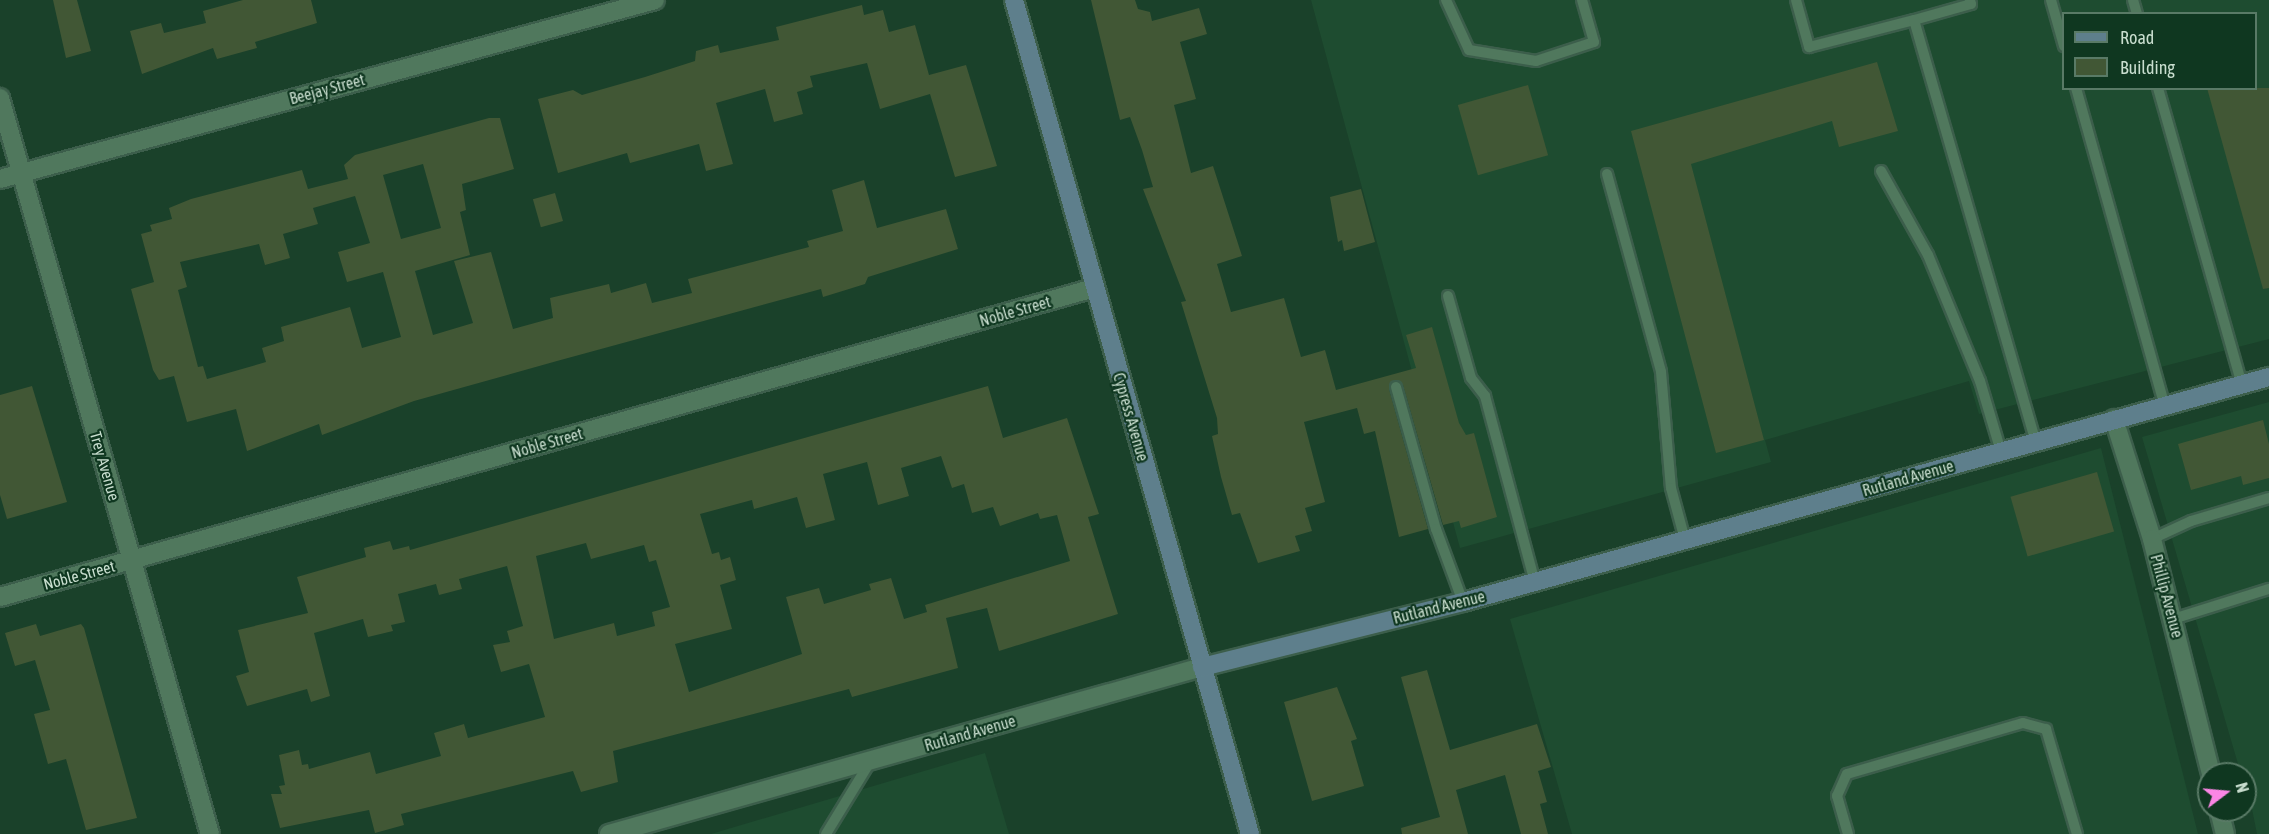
<!DOCTYPE html>
<style>
body{margin:0}
#map{position:relative;width:2269px;height:834px;overflow:hidden;background:#1a412a;font-family:"Asap Condensed",sans-serif}
div>[style]{position:absolute}
.built>*{inset:0;background:#1e4c30}
.building>*{inset:0;background:#415735;transform-origin:0 0}
.roads{filter:drop-shadow(2px 0 #3c5e4b) drop-shadow(-2px 0 #3c5e4b) drop-shadow(0 2px #3c5e4b) drop-shadow(0 -2px #3c5e4b)}
.lane>*{height:10px;margin:-5px;padding:0 5px;transform-origin:5px;border-radius:5px;background:#50785d}
.street>*{height:18px;margin:-9px;padding:0 9px;transform-origin:9px;border-radius:9px;background:#50785d}
.secondary>*{height:18px;margin:-9px;padding:0 9px;transform-origin:9px;border-radius:9px;background:#5e7f8c}
span{translate:-50% -50%;white-space:nowrap;text-align:center;line-height:1.15;-webkit-text-stroke:4.5px #0f3720;paint-order:stroke}
.street-label{font-size:16px;color:#c9decf}
.legend{position:absolute;left:2062px;top:12px;width:195px;height:78px;box-sizing:border-box;background:#0f3720;border:2px solid #597a66;margin:0;padding:8px 10px;list-style:none;font-size:18px;color:#c9decf}
.legend li{display:flex;align-items:center;gap:12px;height:30px}
.legend b{width:30px;border:2px solid #597a66}
.north{position:absolute;left:2197px;top:762px;width:60px;height:60px;box-sizing:border-box;background:#0f3720;border:2px solid #597a66;border-radius:50%;rotate:74deg;font-size:16px;font-weight:700;line-height:24px;text-align:center;color:#c9decf}
.north::after{content:'';display:block;margin:auto;width:21px;height:27px;background:#fb86e5;clip-path:polygon(50% 0,100% 100%,50% 72%,0 100%)}
</style>
<div id="map">
<div class="built">
<i style="clip-path:polygon(evenodd,1311px 0,2269px 0,2269px 339px,1979px 414px,1969px 381px,1765px 440px,1771px 462px,1460px 548px,1311px 0,2064px 14px,2256px 14px,2256px 88px,2064px 88px,2064px 14px)"></i>
<i style="clip-path:polygon(2269px 402px,2269px 834px,2257px 834px,2245px 774px,2241px 774px,2142px 437px)"></i>
<i style="clip-path:polygon(2101px 448px,2198px 834px,1572px 834px,1510px 619px)"></i>
<i style="clip-path:polygon(985px 753px,1009px 834px,711px 834px)"></i>
</div>
<div class="building">
<i style="clip-path:polygon(53px 0,77px 0,91px 51px,66px 58px)"></i>
<i style="clip-path:polygon(243px 0,311px 0,317px 23px,255px 42px,257px 48px,217px 59px,213px 48px,142px 74px,130px 31px,161px 23px,164px 33px,206px 23px,203px 11px)"></i>
<i style="clip-path:polygon(1091px 0,1135px 0,1138px 9px,1150px 12px,1152px 21px,1199px 8px,1207px 34px,1180px 42px,1196px 99px,1174px 105px,1191px 173px,1213px 166px,1242px 256px,1217px 264px,1231px 312px,1284px 298px,1301px 357px,1325px 350px,1336px 390px,1416px 368px,1406px 335px,1432px 327px,1459px 423px,1466px 435px,1474px 433px,1497px 517px,1461px 528px,1459px 521px,1443px 525px,1403px 385px,1395px 380px,1389px 389px,1428px 529px,1399px 537px,1375px 431px,1364px 434px,1357px 408px,1304px 422px,1325px 502px,1305px 508px,1312px 531px,1295px 536px,1300px 551px,1258px 563px,1240px 513px,1232px 515px,1221px 477px,1212px 436px,1218px 434px,1217px 418px,1181px 302px,1186px 301px,1143px 189px,1153px 187px,1142px 150px,1130px 117px,1120px 120px)"></i>
<i style="clip-path:polygon(862px 5px,864px 15px,883px 10px,889px 32px,915px 25px,929px 75px,966px 65px,997px 166px,955px 177px,930px 94px,880px 109px,867px 63px,810px 76px,813px 87px,797px 92px,803px 114px,774px 122px,765px 89px,716px 103px,733px 164px,706px 171px,699px 144px,630px 163px,627px 153px,558px 173px,538px 99px,573px 90px,582px 95px,645px 77px,695px 61px,696px 51px,718px 45px,720px 53px,779px 40px,776px 27px)"></i>
<i style="clip-path:polygon(1877px 62px,1898px 131px,1839px 147px,1832px 121px,1691px 164px,1764px 440px,1716px 453px,1631px 131px)"></i>
<i style="left:1528px;top:85px;width:73px;height:73px;rotate:74deg"></i>
<i style="clip-path:polygon(2207px 88px,2269px 88px,2269px 288px,2263px 289px)"></i>
<i style="clip-path:polygon(evenodd,489px 118px,500px 118px,514px 169px,462px 184px,466px 210px,460px 212px,470px 255px,415px 271px,433px 335px,473px 323px,454px 261px,491px 252px,513px 329px,553px 318px,550px 298px,609px 284px,611px 293px,646px 283px,652px 303px,692px 293px,688px 279px,809px 247px,807px 241px,843px 231px,832px 190px,864px 180px,877px 228px,946px 209px,958px 249px,868px 277px,865px 284px,849px 289px,823px 297px,821px 289px,557px 361px,414px 401px,322px 435px,319px 424px,247px 451px,236px 409px,187px 422px,174px 376px,159px 380px,153px 370px,131px 289px,154px 282px,141px 234px,152px 231px,150px 225px,172px 219px,169px 208px,191px 199px,302px 170px,308px 189px,348px 179px,344px 165px,355px 155px,489px 118px,423px 164px,441px 228px,401px 239px,383px 175px,423px 164px,489px 118px,355px 196px,370px 243px,338px 252px,347px 282px,383px 272px,401px 337px,362px 348px,350px 307px,281px 327px,284px 341px,262px 348px,266px 362px,207px 379px,203px 366px,198px 367px,178px 290px,187px 287px,180px 262px,259px 244px,265px 265px,290px 258px,283px 234px,318px 224px,313px 208px,355px 196px)"></i>
<i style="clip-path:polygon(1361px 189px,1375px 242px,1344px 251px,1342px 240px,1338px 242px,1330px 197px)"></i>
<i style="left:555px;top:193px;width:29px;height:23px;rotate:74deg"></i>
<i style="clip-path:polygon(32px 386px,67px 502px,7px 519px,0 495px,0 395px)"></i>
<i style="clip-path:polygon(evenodd,988px 386px,1003px 438px,1067px 418px,1099px 514px,1088px 517px,1118px 614px,999px 651px,987px 608px,946px 618px,958px 668px,852px 697px,849px 689px,613px 751px,618px 782px,581px 792px,573px 771px,401px 814px,404px 825px,375px 833px,369px 810px,280px 828px,271px 794px,282px 794px,279px 786px,285px 785px,279px 755px,299px 750px,302px 765px,308px 764px,309px 769px,370px 752px,376px 774px,441px 756px,434px 733px,464px 724px,468px 738px,545px 717px,529px 664px,501px 672px,493px 645px,510px 642px,507px 631px,523px 626px,507px 566px,459px 579px,462px 589px,439px 595px,436px 584px,398px 594px,405px 622px,391px 625px,393px 631px,368px 637px,363px 619px,314px 633px,330px 696px,311px 702px,307px 689px,247px 706px,236px 676px,249px 672px,238px 630px,308px 613px,297px 577px,366px 557px,364px 548px,390px 541px,393px 550px,409px 546px,410px 550px,988px 386px,941px 456px,952px 488px,964px 484px,972px 513px,993px 507px,1000px 526px,1038px 513px,1040px 519px,1057px 515px,1070px 561px,925px 605px,927px 612px,904px 619px,891px 578px,869px 584px,871px 590px,824px 604px,819px 588px,786px 597px,802px 654px,689px 692px,675px 644px,732px 629px,720px 585px,736px 580px,730px 557px,721px 560px,719px 552px,712px 554px,700px 514px,752px 500px,754px 509px,797px 497px,806px 528px,835px 520px,823px 474px,867px 462px,878px 505px,909px 496px,901px 468px,941px 456px,988px 386px,586px 543px,591px 559px,644px 545px,649px 562px,656px 560px,670px 607px,652px 612px,655px 626px,617px 636px,614px 623px,554px 639px,536px 556px,586px 543px)"></i>
<i style="clip-path:polygon(2263px 420px,2269px 444px,2269px 478px,2243px 485px,2241px 476px,2191px 490px,2178px 444px)"></i>
<i style="left:2097px;top:472px;width:62px;height:90px;rotate:74deg"></i>
<i style="clip-path:polygon(36px 624px,40px 636px,81px 624px,84px 628px,137px 818px,86px 830px,66px 759px,48px 764px,34px 714px,50px 710px,35px 660px,15px 666px,5px 633px)"></i>
<i style="clip-path:polygon(1427px 670px,1450px 750px,1537px 724px,1551px 767px,1538px 771px,1547px 802px,1540px 804px,1548px 834px,1521px 834px,1505px 775px,1456px 790px,1468px 834px,1402px 834px,1401px 828px,1440px 817px,1401px 677px)"></i>
<i style="clip-path:polygon(1337px 687px,1357px 739px,1351px 741px,1364px 786px,1312px 801px,1284px 702px)"></i>
</div>
<div class="roads">
<div class="lane">
<i style="left:1446px;top:0;width:55px;rotate:65.3deg"></i>
<i style="left:1469px;top:50px;width:68px;rotate:9.3deg"></i>
<i style="left:1536px;top:61px;width:61px;rotate:-18.1deg"></i>
<i style="left:1594px;top:42px;width:44px;rotate:-105.9deg"></i>
<i style="left:1796px;top:0;width:49px;rotate:74.5deg"></i>
<i style="left:1809px;top:47px;width:108px;rotate:-14.4deg"></i>
<i style="left:1970px;top:0;width:4px;rotate:76deg"></i>
<i style="left:1971px;top:4px;width:59px;rotate:164.3deg"></i>
<i style="left:1914px;top:20px;width:439px;rotate:73.9deg"></i>
<i style="left:2051px;top:0;width:48px;rotate:74.2deg"></i>
<i style="left:2133px;top:0;width:15px;rotate:74deg"></i>
<i style="left:2076px;top:88px;width:331px;rotate:74.4deg"></i>
<i style="left:2158px;top:88px;width:309px;rotate:74.2deg"></i>
<i style="left:1881px;top:171px;width:96px;rotate:60.8deg"></i>
<i style="left:1928px;top:255px;width:136px;rotate:67.6deg"></i>
<i style="left:1980px;top:381px;width:74px;rotate:73.5deg"></i>
<i style="left:1607px;top:174px;width:205px;rotate:74.7deg"></i>
<i style="left:1661px;top:372px;width:116px;rotate:85.1deg"></i>
<i style="left:1671px;top:488px;width:54px;rotate:74.9deg"></i>
<i style="left:1448px;top:296px;width:85px;rotate:74.3deg"></i>
<i style="left:1471px;top:378px;width:23px;rotate:52deg"></i>
<i style="left:1485px;top:396px;width:193px;rotate:75deg"></i>
<i style="left:1396px;top:387px;width:148px;rotate:74.3deg"></i>
<i style="left:1436px;top:529px;width:78px;rotate:69.7deg"></i>
<i style="left:2152px;top:539px;width:43px;rotate:-24.8deg"></i>
<i style="left:2191px;top:521px;width:81px;rotate:-16.4deg"></i>
<i style="left:2173px;top:619px;width:101px;rotate:-17.4deg"></i>
<i style="left:826px;top:834px;width:84px;rotate:-58.6deg"></i>
<i style="left:1848px;top:834px;width:40px;rotate:-106deg"></i>
<i style="left:1837px;top:796px;width:24px;rotate:-66deg"></i>
<i style="left:1847px;top:774px;width:183px;rotate:-16.2deg"></i>
<i style="left:2023px;top:723px;width:24px;rotate:15deg"></i>
<i style="left:2046px;top:729px;width:109px;rotate:73.6deg"></i>
</div>
<div class="street">
<i style="left:0;top:98px;width:765px;rotate:74.08deg"></i>
<i style="left:0;top:179px;width:679px;rotate:-15.28deg"></i>
<i style="left:2114px;top:419px;width:126px;rotate:72.4deg"></i>
<i style="left:2152px;top:539px;width:242px;rotate:75.9deg"></i>
<i style="left:0;top:597px;width:1137px;rotate:-15.77deg"></i>
<i style="left:2219px;top:810px;width:25px;rotate:76deg"></i>
<i style="left:609px;top:834px;width:616px;rotate:-15.73deg"></i>
</div>
<div class="secondary">
<i style="left:1014px;top:0;width:867px;rotate:74.2deg"></i>
<i style="left:1202px;top:667px;width:269px;rotate:-14deg"></i>
<i style="left:1463px;top:602px;width:837px;rotate:-15.6deg"></i>
</div>
</div>
<div class="street-label">
<span style="left:327px;top:89px;rotate:-15deg">Beejay Street</span>
<span style="left:1015px;top:311px;rotate:-16deg">Noble Street</span>
<span style="left:1131px;top:417px;rotate:74deg">Cypress Avenue</span>
<span style="left:547px;top:443px;rotate:-16deg">Noble Street</span>
<span style="left:105px;top:466px;rotate:74deg">Trey Avenue</span>
<span style="left:1908px;top:478px;rotate:-16deg">Rutland Avenue</span>
<span style="left:79px;top:575px;rotate:-15deg">Noble Street</span>
<span style="left:2167px;top:596px;rotate:75deg">Phillip Avenue</span>
<span style="left:1439px;top:607px;rotate:-14deg">Rutland Avenue</span>
<span style="left:970px;top:733px;rotate:-16deg">Rutland Avenue</span>
</div>
<ul class="legend">
<li><b style="height:8px;background:#5e7f8c"></b>Road</li>
<li><b style="height:16px;background:#415735"></b>Building</li>
</ul>
<div class="north">N</div>
</div>
